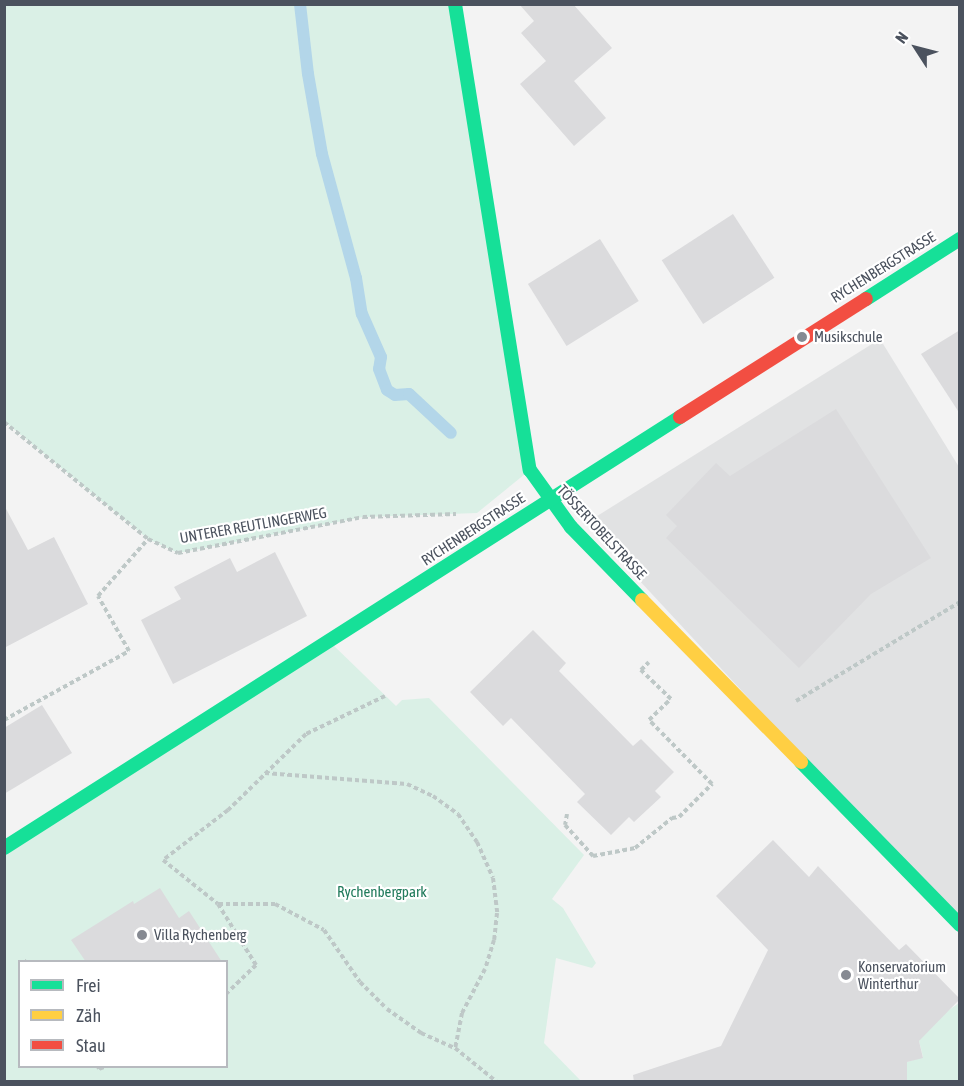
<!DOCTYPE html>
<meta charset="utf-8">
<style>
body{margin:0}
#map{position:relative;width:964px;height:1086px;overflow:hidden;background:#f3f3f3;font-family:"Asap Condensed",sans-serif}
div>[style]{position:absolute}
.education>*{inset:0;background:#e1e2e3}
.green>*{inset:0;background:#daf0e6}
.stream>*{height:12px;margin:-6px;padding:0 6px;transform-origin:6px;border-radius:6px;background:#b3d6e9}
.building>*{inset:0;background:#dbdbdd;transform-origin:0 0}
.path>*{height:4px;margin-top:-2px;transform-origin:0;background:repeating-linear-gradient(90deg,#bec8c7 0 4.5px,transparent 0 7.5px)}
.fast>*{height:14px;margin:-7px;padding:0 7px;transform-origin:7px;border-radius:7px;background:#16e098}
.slow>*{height:14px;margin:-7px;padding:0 7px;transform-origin:7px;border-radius:7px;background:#ffcf43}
.jam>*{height:14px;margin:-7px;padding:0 7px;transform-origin:7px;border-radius:7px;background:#f24e42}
.dots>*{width:16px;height:16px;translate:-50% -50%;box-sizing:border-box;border:3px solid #fff;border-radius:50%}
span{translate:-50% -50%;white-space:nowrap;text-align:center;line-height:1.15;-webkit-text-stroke:4.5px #fff;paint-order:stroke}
.street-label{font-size:15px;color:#4b525e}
.poi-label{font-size:15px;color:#4b525e}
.left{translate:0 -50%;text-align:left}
.park-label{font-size:15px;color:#217b5c}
.frame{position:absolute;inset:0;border:6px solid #4b525e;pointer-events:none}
.legend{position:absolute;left:18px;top:960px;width:210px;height:108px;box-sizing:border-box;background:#fff;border:2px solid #b7babf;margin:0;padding:8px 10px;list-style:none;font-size:18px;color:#4b525e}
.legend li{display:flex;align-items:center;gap:12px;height:30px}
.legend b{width:30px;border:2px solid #b7babf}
.north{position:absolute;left:886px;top:18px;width:60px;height:60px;-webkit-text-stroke:4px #fff;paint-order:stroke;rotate:306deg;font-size:16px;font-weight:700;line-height:24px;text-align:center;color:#4b525e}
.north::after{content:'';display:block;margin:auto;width:21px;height:27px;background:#4b525e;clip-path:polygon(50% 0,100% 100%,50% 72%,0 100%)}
</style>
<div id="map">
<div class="education">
<i style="clip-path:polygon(880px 339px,959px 467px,959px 925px,586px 523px)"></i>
</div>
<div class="green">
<i style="clip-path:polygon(4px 5px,455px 5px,530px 470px,477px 513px,363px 517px,178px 553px,148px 539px,5px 422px)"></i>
<i style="clip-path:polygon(evenodd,329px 641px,396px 706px,402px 700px,429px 698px,584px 855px,552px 899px,563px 908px,596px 963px,592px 968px,556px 958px,544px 1043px,581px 1081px,5px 1082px,5px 848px,329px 641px,20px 962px,226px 962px,226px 1066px,20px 1066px,20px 962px)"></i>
<i style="clip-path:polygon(959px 1003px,959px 1081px,907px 1082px,907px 1062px,923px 1057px,919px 1041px,927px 1025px)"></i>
</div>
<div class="stream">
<i style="left:300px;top:4px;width:70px;rotate:83.5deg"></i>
<i style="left:308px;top:74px;width:81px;rotate:80.1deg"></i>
<i style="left:322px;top:154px;width:129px;rotate:74.7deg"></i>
<i style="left:356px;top:278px;width:36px;rotate:81deg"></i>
<i style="left:362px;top:314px;width:47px;rotate:66.2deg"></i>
<i style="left:381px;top:357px;width:12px;rotate:99deg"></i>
<i style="left:379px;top:369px;width:22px;rotate:69deg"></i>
<i style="left:387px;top:390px;width:9px;rotate:32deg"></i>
<i style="left:395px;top:395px;width:14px;rotate:-4deg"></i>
<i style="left:409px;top:394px;width:57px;rotate:42.9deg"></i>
</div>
<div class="building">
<i style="clip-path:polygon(519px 4px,573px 4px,612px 48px,574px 81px,606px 118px,574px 146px,520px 84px,546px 61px,521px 33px,534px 21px)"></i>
<i style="left:733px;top:214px;width:76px;height:85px;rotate:57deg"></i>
<i style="left:600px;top:239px;width:73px;height:85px;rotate:58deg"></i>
<i style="clip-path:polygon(960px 330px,960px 414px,921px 354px)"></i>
<i style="clip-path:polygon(836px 409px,931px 558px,871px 594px,799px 668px,666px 538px,677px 526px,666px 515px,716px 463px,730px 476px)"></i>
<i style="clip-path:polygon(4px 505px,28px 550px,54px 537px,88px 604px,4px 648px)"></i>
<i style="clip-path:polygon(275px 552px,307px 616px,173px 684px,141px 620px,181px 599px,174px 587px,230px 558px,237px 572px)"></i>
<i style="clip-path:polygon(533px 630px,566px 663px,559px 671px,633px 746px,641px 739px,674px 772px,655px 791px,661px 797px,634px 822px,629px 817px,611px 835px,577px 802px,585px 794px,511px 718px,503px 726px,470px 692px)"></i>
<i style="clip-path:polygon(42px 705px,72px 753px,4px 794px,4px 728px)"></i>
<i style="clip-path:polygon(773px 840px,809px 877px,818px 866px,899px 950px,906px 944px,960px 999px,919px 1041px,923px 1058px,907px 1062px,907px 1082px,634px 1082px,633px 1075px,721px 1046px,768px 950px,716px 896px)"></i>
<i style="clip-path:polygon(160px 888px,179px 918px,189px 911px,222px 962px,86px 962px,71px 940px,133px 901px,134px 904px)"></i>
</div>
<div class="path">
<i style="left:4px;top:422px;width:186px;rotate:39.1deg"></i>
<i style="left:148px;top:539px;width:33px;rotate:25deg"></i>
<i style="left:178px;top:553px;width:188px;rotate:-11deg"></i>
<i style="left:363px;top:517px;width:93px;rotate:-1.8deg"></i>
<i style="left:385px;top:696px;width:88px;rotate:154.3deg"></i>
<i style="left:306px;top:734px;width:109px;rotate:135.7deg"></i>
<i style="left:228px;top:810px;width:82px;rotate:142.4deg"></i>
<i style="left:163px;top:860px;width:70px;rotate:38.7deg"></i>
<i style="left:218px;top:904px;width:57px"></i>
<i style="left:275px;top:904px;width:55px;rotate:28deg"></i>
<i style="left:324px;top:930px;width:63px;rotate:55.3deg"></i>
<i style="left:360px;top:982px;width:38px;rotate:45deg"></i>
<i style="left:387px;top:1009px;width:42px;rotate:35.2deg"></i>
<i style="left:421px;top:1033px;width:37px;rotate:24deg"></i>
<i style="left:455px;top:1048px;width:54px;rotate:39deg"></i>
<i style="left:796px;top:701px;width:192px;rotate:-31.1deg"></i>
<i style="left:4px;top:720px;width:143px;rotate:-28.9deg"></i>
<i style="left:129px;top:651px;width:63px;rotate:-119.4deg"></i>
<i style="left:98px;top:596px;width:76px;rotate:-48.7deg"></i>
<i style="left:265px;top:773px;width:142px;rotate:4.4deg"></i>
<i style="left:407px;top:784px;width:29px;rotate:25deg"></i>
<i style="left:433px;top:796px;width:31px;rotate:36deg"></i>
<i style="left:458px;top:814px;width:34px;rotate:56deg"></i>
<i style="left:477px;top:842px;width:39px;rotate:66deg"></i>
<i style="left:493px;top:878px;width:35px;rotate:83deg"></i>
<i style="left:497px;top:913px;width:27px;rotate:96deg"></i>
<i style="left:494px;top:940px;width:30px;rotate:107deg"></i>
<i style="left:485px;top:969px;width:50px;rotate:117.6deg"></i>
<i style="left:462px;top:1013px;width:36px;rotate:101deg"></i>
<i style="left:567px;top:814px;width:11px;rotate:100deg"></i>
<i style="left:565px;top:825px;width:42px;rotate:47.9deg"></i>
<i style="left:593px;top:856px;width:43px;rotate:-10.8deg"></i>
<i style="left:635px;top:848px;width:48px;rotate:-39deg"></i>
<i style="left:672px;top:818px;width:7px;rotate:-8deg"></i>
<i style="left:679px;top:817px;width:47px;rotate:-45deg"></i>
<i style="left:712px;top:784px;width:90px;rotate:-134.5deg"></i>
<i style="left:649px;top:720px;width:30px;rotate:-44deg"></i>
<i style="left:671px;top:699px;width:42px;rotate:-136deg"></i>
<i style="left:641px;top:670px;width:11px;rotate:-45deg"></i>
<i style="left:218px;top:904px;width:72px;rotate:58.1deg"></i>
<i style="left:256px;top:965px;width:42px;rotate:136deg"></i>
<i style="left:24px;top:960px;width:2px;rotate:63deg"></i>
<i style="left:98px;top:1066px;width:3px;rotate:72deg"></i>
<i style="left:99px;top:1069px;width:9px;rotate:-21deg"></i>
</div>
<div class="fast">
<i style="left:455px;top:4px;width:472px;rotate:80.9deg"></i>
<i style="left:530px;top:470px;width:70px;rotate:54.3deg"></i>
<i style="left:571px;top:527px;width:102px;rotate:45.8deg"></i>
<i style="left:866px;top:299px;width:112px;rotate:-32.6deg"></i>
<i style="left:801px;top:762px;width:228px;rotate:45.7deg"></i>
<i style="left:4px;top:848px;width:802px;rotate:-32.52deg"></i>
</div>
<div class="slow">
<i style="left:642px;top:600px;width:227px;rotate:45.5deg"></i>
</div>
<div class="jam">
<i style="left:680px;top:417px;width:220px;rotate:-32.4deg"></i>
</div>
<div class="dots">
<i style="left:802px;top:337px;background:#868a92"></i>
<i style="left:142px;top:935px;background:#868a92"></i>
<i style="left:846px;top:975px;background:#868a92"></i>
</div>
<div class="street-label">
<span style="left:883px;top:267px;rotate:-32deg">RYCHENBERGSTRASSE</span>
<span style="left:253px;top:525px;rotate:-10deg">UNTERER REUTLINGERWEG</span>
<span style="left:473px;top:529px;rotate:-33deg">RYCHENBERGSTRASSE</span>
<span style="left:602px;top:532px;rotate:47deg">TÖSSERTOBELSTRASSE</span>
</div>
<div class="poi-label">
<span class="left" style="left:814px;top:337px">Musikschule</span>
<span class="left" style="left:154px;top:935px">Villa Rychenberg</span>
<span class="left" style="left:858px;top:975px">Konservatorium<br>Winterthur</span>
</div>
<div class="park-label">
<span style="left:382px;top:892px">Rychenbergpark</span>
</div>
<div class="frame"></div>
<ul class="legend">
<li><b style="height:8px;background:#16e098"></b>Frei</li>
<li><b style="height:8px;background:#ffcf43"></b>Zäh</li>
<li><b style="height:8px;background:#f24e42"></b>Stau</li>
</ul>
<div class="north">N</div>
</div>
